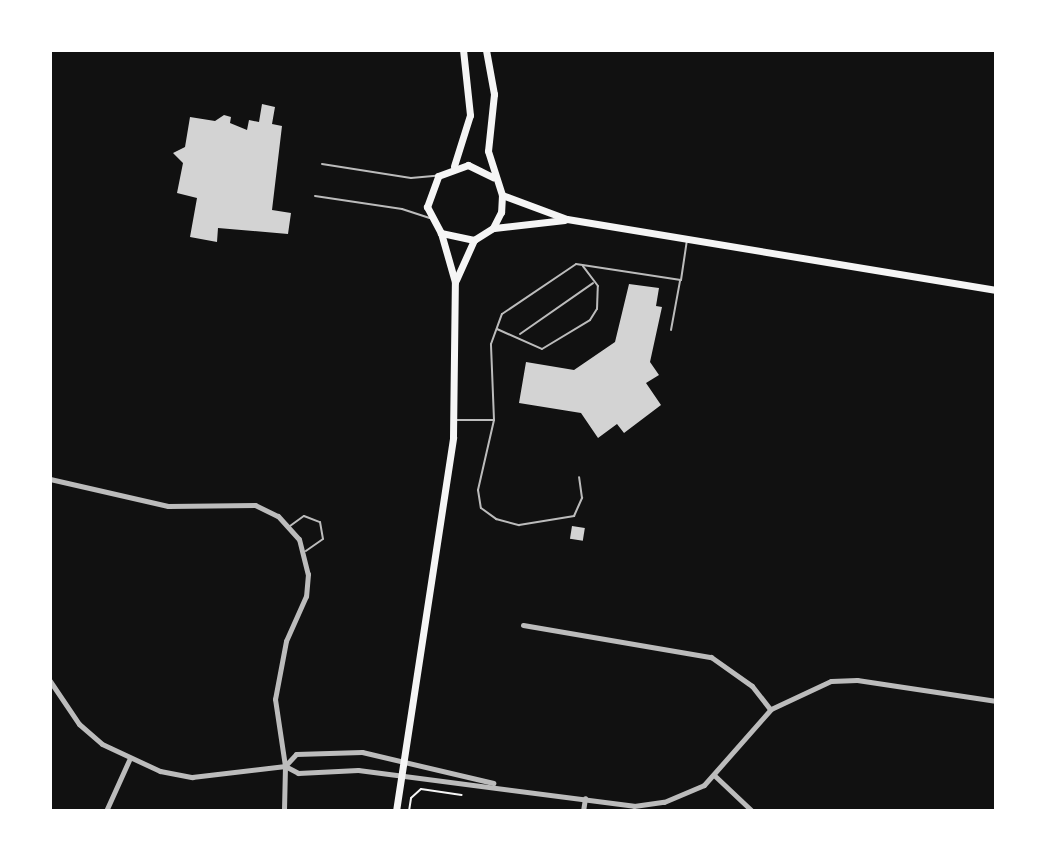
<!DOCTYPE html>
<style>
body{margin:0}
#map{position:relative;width:1046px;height:861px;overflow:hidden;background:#111;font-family:"Golos Text",sans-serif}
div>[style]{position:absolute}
.building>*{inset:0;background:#d3d3d3;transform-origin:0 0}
.path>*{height:2px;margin:-1px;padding:0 1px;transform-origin:1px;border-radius:1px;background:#f5f5f5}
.service>*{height:2px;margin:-1px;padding:0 1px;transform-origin:1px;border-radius:1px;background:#bcbcbc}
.minor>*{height:5px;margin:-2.5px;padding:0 2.5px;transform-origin:2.5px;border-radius:2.5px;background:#bcbcbc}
.secondary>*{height:7px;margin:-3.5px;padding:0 3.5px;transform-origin:3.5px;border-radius:3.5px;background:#f5f5f5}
span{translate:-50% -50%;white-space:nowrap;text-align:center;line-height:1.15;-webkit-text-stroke:7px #fff;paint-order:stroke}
.frame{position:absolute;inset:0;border:52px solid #fff;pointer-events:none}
</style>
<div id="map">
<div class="building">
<i style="clip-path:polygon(262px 104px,275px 107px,272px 124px,282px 126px,272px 210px,291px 213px,288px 234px,218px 228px,217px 242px,190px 237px,197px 198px,177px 193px,183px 163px,173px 153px,185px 147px,190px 117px,215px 121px,224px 115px,231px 117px,230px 123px,247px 130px,249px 120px,259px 122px)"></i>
<i style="clip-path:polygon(629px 284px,659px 288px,656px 306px,662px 307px,650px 362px,659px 375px,646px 383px,661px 405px,624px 433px,617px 424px,598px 438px,581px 413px,519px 403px,526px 362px,574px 370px,615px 342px)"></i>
<i style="left:572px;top:526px;width:13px;height:13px;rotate:9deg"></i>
</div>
<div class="path">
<i style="left:409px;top:811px;width:13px;rotate:-81deg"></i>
<i style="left:411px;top:798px;width:13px;rotate:-42deg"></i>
<i style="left:421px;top:789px;width:41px;rotate:8.3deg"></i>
</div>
<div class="service">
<i style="left:322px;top:164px;width:90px;rotate:8.9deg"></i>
<i style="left:411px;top:178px;width:25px;rotate:-5deg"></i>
<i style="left:315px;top:196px;width:88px;rotate:8.5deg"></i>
<i style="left:402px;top:209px;width:29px;rotate:18deg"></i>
<i style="left:497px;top:329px;width:49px;rotate:24deg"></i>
<i style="left:542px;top:349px;width:56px;rotate:-31.1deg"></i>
<i style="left:590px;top:320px;width:13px;rotate:-58deg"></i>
<i style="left:597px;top:309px;width:23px;rotate:-88deg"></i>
<i style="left:598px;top:286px;width:25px;rotate:-127deg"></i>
<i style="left:671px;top:330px;width:50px;rotate:-79.6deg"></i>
<i style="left:520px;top:334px;width:89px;rotate:-34.9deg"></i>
<i style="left:455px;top:420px;width:39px"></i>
<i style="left:494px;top:420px;width:72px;rotate:102.9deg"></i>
<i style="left:478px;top:490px;width:18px;rotate:81deg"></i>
<i style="left:481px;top:508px;width:19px;rotate:36deg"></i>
<i style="left:496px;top:519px;width:24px;rotate:15deg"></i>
<i style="left:519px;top:525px;width:56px;rotate:-9.3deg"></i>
<i style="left:574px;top:516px;width:20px;rotate:-66deg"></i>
<i style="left:582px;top:498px;width:21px;rotate:-98deg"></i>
<i style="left:494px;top:420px;width:76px;rotate:-92.3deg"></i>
<i style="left:491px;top:344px;width:32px;rotate:-70deg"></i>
<i style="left:502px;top:314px;width:89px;rotate:-34deg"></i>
<i style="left:576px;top:264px;width:106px;rotate:8.7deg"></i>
<i style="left:681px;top:280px;width:40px;rotate:-81.5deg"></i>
<i style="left:290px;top:526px;width:17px;rotate:-36deg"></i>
<i style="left:304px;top:516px;width:17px;rotate:21deg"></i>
<i style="left:320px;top:522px;width:17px;rotate:80deg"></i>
<i style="left:323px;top:539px;width:21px;rotate:145deg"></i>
</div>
<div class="minor">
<i style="left:50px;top:479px;width:121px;rotate:12.9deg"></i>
<i style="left:168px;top:506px;width:87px;rotate:-0.7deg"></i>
<i style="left:255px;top:505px;width:25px;rotate:26deg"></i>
<i style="left:278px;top:516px;width:31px;rotate:48deg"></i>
<i style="left:299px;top:539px;width:36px;rotate:76deg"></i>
<i style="left:308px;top:574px;width:22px;rotate:95deg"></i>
<i style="left:306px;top:596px;width:49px;rotate:114deg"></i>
<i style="left:286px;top:641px;width:59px;rotate:100.7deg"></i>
<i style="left:275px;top:699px;width:68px;rotate:81.5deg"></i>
<i style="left:285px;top:766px;width:45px;rotate:91.3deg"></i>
<i style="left:523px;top:625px;width:191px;rotate:9.7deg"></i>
<i style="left:711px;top:657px;width:50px;rotate:35.3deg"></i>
<i style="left:752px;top:686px;width:29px;rotate:52deg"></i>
<i style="left:50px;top:681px;width:52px;rotate:56deg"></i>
<i style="left:79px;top:724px;width:30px;rotate:41deg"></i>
<i style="left:102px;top:744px;width:64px;rotate:25deg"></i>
<i style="left:160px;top:771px;width:33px;rotate:11deg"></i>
<i style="left:192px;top:777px;width:94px;rotate:-6.7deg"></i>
<i style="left:285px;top:766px;width:15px;rotate:28deg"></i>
<i style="left:298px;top:773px;width:60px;rotate:-2.9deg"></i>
<i style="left:358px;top:770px;width:278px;rotate:7.4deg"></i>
<i style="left:634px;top:806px;width:30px;rotate:-8deg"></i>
<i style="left:664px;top:802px;width:43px;rotate:-23deg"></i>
<i style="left:704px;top:785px;width:101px;rotate:-48.6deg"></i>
<i style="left:771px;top:709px;width:66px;rotate:-25deg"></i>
<i style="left:831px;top:681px;width:26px;rotate:-2deg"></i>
<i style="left:857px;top:680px;width:141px;rotate:8.6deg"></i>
<i style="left:285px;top:766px;width:16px;rotate:-47deg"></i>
<i style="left:296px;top:754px;width:66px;rotate:-1.7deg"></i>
<i style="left:362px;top:752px;width:135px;rotate:13.3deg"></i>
<i style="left:715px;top:776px;width:51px;rotate:43.4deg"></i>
<i style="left:106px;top:811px;width:56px;rotate:-65.7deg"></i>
<i style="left:583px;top:811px;width:13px;rotate:-81deg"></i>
</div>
<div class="secondary">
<i style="left:486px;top:50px;width:45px;rotate:79.7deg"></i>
<i style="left:494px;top:94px;width:57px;rotate:96deg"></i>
<i style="left:488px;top:151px;width:46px;rotate:72.3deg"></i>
<i style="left:502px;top:195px;width:17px;rotate:93deg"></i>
<i style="left:501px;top:212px;width:18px;rotate:117deg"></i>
<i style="left:493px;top:228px;width:22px;rotate:148deg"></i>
<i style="left:474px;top:240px;width:34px;rotate:-168deg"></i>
<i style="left:441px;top:233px;width:30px;rotate:-118deg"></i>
<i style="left:427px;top:207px;width:33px;rotate:-70deg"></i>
<i style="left:438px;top:176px;width:32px;rotate:-20deg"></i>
<i style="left:468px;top:165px;width:28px;rotate:26deg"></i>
<i style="left:454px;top:166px;width:53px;rotate:-72.6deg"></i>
<i style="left:470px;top:115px;width:65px;rotate:-96.1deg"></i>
<i style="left:502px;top:195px;width:69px;rotate:20.3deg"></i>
<i style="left:567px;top:219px;width:435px;rotate:9.4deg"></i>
<i style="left:494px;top:228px;width:71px;rotate:-6.4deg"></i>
<i style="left:456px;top:280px;width:44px;rotate:-65.8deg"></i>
<i style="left:396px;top:811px;width:378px;rotate:-81.3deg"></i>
<i style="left:453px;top:437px;width:155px;rotate:-89.3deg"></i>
<i style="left:455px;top:282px;width:51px;rotate:-105.9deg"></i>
</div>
<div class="frame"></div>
</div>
